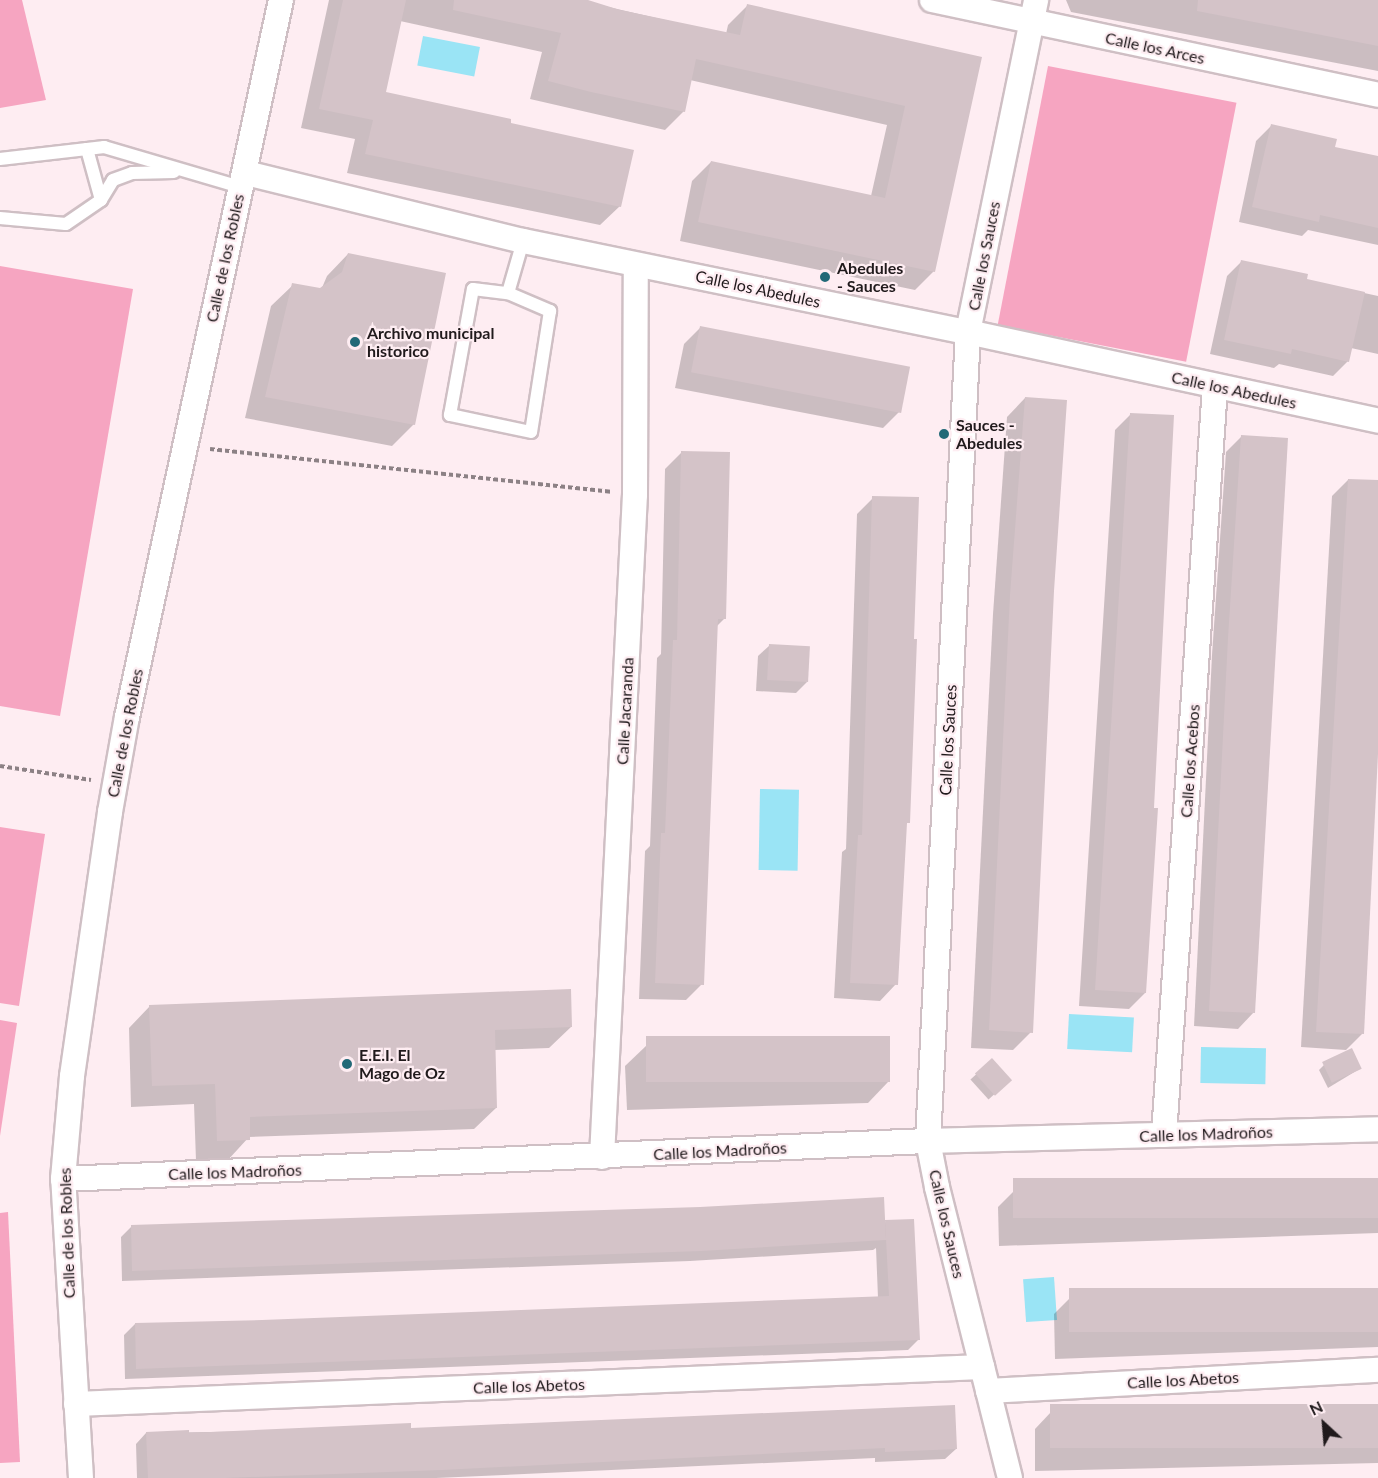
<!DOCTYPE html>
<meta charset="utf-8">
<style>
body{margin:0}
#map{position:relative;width:1378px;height:1478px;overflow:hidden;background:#feedf2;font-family:Lato,sans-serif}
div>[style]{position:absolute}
.green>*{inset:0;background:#f6a5c1;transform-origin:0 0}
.water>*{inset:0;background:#9ae4f5;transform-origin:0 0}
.shadow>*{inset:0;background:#0003;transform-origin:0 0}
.building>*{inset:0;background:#d4c3c8;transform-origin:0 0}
.path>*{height:4px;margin-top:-2px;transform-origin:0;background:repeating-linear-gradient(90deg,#8c8185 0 4.5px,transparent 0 7.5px)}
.roads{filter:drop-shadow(2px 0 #cfbfc4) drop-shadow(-2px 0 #cfbfc4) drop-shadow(0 2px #cfbfc4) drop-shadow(0 -2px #cfbfc4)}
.service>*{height:12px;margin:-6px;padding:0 6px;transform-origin:6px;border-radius:6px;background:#fff}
.minor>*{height:24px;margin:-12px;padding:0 12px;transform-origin:12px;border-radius:12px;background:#fff}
.dots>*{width:16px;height:16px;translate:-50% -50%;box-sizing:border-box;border:3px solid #feedf2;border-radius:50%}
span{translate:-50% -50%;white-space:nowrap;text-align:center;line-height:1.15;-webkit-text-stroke:4.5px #feedf2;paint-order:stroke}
.street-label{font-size:16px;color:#201a1c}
.poi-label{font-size:16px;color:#201a1c;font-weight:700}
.left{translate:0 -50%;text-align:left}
.north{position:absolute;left:1294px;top:1394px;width:60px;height:60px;-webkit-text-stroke:4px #feedf2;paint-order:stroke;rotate:334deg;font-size:16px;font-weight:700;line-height:24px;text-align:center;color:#201a1c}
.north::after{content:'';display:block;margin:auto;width:21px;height:27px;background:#201a1c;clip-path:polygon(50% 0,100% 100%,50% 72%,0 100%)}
</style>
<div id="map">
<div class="green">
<i style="clip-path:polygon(0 0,22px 0,46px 100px,0 108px)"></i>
<i style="left:1048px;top:66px;width:192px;height:264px;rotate:11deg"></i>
<i style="clip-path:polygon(0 266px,133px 289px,60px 716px,0 706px)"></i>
<i style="clip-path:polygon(0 827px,45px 834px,19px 1006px,0 1003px)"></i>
<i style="clip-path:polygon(0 1020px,17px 1023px,0 1136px)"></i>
<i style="clip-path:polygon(8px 1212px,20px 1462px,0 1463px,0 1213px)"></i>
</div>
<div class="water">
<i style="left:423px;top:36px;width:58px;height:30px;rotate:11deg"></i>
<i style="left:760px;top:789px;width:39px;height:81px;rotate:1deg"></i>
<i style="left:1069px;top:1014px;width:65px;height:35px;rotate:3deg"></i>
<i style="left:1201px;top:1047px;width:65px;height:36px;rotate:1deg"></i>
<i style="left:1054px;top:1277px;width:43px;height:31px;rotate:86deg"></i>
</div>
<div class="shadow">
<i style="clip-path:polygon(329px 0,578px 0,726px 34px,728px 25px,747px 6px,980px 58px,934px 271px,915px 290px,680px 241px,692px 181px,711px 162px,871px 196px,887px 125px,690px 80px,684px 111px,665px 130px,530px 99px,542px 52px,400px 21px,384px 93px,509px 124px,620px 206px,600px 225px,347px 173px,355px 139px,301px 128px)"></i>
<i style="clip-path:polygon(1066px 0,1378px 0,1378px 71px,1071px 12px)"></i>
<i style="clip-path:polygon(1271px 126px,1333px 148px,1378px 157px,1378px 245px,1308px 230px,1302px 236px,1239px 222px,1256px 141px)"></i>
<i style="clip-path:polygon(348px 254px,414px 424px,392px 446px,245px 418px,271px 306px,293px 285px,321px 290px,327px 276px)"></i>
<i style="clip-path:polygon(1242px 261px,1305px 280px,1378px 296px,1378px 354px,1351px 348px,1348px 361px,1333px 376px,1279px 364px,1274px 368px,1210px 354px,1227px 276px)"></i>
<i style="clip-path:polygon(700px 328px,899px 412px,883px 428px,675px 388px,684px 344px)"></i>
<i style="clip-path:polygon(1025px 398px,1052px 591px,1031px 1032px,1013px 1050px,971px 1048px,993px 614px,1007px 417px)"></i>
<i style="clip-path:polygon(1131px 414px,1153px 810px,1145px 993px,1129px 1009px,1079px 1006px,1115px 430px)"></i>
<i style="clip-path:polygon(1242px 436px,1254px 1012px,1238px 1029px,1194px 1026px,1212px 655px,1226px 452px)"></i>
<i style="clip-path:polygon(681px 453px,725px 618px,717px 626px,702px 984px,686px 1000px,639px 999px,645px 851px,650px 846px,657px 658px,661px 654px,665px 469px)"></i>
<i style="clip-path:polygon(1348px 480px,1378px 482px,1378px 723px,1362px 1034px,1346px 1050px,1301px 1047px,1332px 496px)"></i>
<i style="clip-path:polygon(873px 498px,908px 822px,905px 825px,896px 984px,880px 1001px,834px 998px,842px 852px,846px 849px,857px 514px)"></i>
<i style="clip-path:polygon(769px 646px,807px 682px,796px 693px,756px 691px,758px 656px)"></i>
<i style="clip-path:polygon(150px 1006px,571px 1027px,549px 1048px,494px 1050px,496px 1108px,474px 1129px,249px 1137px,227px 1161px,196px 1161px,194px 1104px,131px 1107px,129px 1028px)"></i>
<i style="clip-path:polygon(647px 1045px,889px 1081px,868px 1103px,627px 1110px,625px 1066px)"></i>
<i style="left:992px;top:1060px;width:27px;height:29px;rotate:48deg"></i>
<i style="clip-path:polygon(1324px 1065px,1361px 1068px,1328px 1088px,1319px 1070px)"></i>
<i style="clip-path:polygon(1378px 1179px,1378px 1233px,999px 1246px,998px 1207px,1014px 1191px)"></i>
<i style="clip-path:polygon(886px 1222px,918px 1340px,908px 1350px,125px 1379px,124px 1335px,135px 1324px,262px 1322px,878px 1298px,876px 1248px,873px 1250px,690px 1261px,122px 1281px,121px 1237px,132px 1226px,883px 1224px)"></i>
<i style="clip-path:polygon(1378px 1289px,1378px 1347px,1055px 1359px,1054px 1314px,1070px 1298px)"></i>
<i style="clip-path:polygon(1378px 1406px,1378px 1463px,1035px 1471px,1035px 1429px,1051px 1412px)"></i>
<i style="clip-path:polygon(409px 1429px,956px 1449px,945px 1459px,875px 1462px,875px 1458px,436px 1478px,137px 1478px,136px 1444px,146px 1433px)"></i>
</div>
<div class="building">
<i style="clip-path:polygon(343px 0,406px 0,386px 92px,511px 119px,511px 123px,634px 150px,621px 207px,365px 154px,373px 120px,319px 109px)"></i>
<i style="clip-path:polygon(454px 0,588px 0,620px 10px,740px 35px,747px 4px,982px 57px,935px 272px,698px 222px,711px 161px,885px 198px,905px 106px,696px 59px,685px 112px,591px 92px,548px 81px,561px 33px,453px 10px)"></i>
<i style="clip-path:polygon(1198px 0,1378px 0,1378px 46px,1197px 11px)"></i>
<i style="clip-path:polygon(1271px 124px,1337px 139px,1335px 147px,1378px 156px,1378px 228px,1320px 215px,1319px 222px,1252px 207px)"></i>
<i style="clip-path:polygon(348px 253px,446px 273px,415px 425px,265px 397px,292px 283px,320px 288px,342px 272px)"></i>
<i style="clip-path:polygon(1241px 260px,1308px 274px,1307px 279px,1365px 292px,1349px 362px,1292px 349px,1291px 354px,1224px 340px)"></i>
<i style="left:700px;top:326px;width:214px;height:47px;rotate:11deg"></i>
<i style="clip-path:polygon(1025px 397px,1067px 400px,1054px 591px,1033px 1033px,989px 1030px,1010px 595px)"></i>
<i style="clip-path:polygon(1130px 413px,1174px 415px,1154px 808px,1158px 808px,1146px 993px,1095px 990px)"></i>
<i style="clip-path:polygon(1241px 435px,1288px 438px,1255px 1013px,1209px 1011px,1228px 638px)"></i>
<i style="clip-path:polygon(681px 451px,730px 452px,726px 619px,718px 619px,704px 985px,655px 983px,661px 833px,665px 833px,673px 640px,677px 640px)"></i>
<i style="clip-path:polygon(1348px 479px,1378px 480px,1378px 754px,1364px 1034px,1316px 1032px)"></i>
<i style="clip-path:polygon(872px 496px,919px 497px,914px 639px,917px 639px,910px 823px,907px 823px,898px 985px,850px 983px,858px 835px,862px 835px)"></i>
<i style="left:769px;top:644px;width:41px;height:36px;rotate:3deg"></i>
<i style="clip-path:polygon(571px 989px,572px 1027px,495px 1030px,497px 1108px,250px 1117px,250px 1140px,217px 1141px,215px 1084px,152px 1086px,149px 1005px)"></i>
<i style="left:890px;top:1036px;width:46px;height:244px;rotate:90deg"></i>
<i style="left:1352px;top:1048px;width:23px;height:33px;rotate:65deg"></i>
<i style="left:992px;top:1058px;width:30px;height:23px;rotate:48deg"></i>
<i style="left:1378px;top:1178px;width:40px;height:365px;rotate:90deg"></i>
<i style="clip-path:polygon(884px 1197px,886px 1240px,701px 1251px,132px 1271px,131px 1225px,700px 1207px)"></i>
<i style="clip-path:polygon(914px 1219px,920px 1340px,136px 1369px,135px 1323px,262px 1320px,889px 1296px,885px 1220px)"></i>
<i style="left:1378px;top:1288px;width:44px;height:309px;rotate:90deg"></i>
<i style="left:1378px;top:1404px;width:44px;height:328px;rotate:90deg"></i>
<i style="clip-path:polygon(955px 1405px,957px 1449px,885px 1452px,885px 1448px,442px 1470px,225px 1478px,148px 1478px,146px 1432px,189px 1430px,189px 1433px,411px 1423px,411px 1428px)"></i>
</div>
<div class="path">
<i style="left:210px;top:449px;width:403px;rotate:6.1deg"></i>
<i style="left:0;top:766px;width:92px;rotate:8.7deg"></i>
</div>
<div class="roads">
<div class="service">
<i style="left:0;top:159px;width:105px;rotate:-6.6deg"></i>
<i style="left:104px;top:147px;width:142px;rotate:16.4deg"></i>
<i style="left:101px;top:200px;width:23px;rotate:-59deg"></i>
<i style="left:113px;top:180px;width:20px;rotate:-20deg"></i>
<i style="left:132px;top:173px;width:42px;rotate:-1.4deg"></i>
<i style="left:0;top:218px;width:66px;rotate:5.2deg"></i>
<i style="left:66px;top:224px;width:42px;rotate:-34.4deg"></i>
<i style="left:101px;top:200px;width:53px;rotate:-105.4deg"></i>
<i style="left:508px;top:293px;width:46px;rotate:23.2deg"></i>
<i style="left:550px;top:311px;width:122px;rotate:98.9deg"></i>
<i style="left:531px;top:432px;width:83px;rotate:-168.1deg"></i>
<i style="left:450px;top:415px;width:128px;rotate:-79.7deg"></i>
<i style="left:473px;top:289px;width:35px;rotate:7deg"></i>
<i style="left:508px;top:293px;width:54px;rotate:-73.9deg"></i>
</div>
<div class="minor">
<i style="left:932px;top:0;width:456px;rotate:12deg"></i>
<i style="left:246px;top:173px;width:285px;rotate:13.8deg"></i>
<i style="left:523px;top:241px;width:454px;rotate:11.6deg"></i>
<i style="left:968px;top:332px;width:420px;rotate:12.2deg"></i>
<i style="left:1164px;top:1135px;width:751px;rotate:-86.1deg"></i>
<i style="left:602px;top:1157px;width:663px;rotate:-87.15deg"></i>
<i style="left:635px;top:495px;width:230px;rotate:-89.8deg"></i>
<i style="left:63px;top:1179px;width:866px;rotate:-2.52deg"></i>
<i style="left:928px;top:1141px;width:450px;rotate:-1.5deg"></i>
<i style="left:988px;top:1391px;width:391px;rotate:-3.1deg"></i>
<i style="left:76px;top:1404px;width:907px;rotate:-2.34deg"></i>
<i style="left:81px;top:1478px;width:300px;rotate:-93.4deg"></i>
<i style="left:63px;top:1179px;width:103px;rotate:-85deg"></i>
<i style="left:72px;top:1076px;width:267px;rotate:-81.8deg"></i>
<i style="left:110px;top:812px;width:97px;rotate:-79.9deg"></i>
<i style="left:127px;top:717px;width:733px;rotate:-77.88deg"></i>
<i style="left:1010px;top:1478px;width:300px;rotate:-104.1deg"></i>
<i style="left:937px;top:1187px;width:47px;rotate:-101.1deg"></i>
<i style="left:928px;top:1141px;width:810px;rotate:-87.17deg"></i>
<i style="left:968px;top:332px;width:339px;rotate:-78.4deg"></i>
</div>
</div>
<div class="dots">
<i style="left:825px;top:277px;background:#226977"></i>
<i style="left:355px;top:342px;background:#226977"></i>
<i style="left:944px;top:434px;background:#226977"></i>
<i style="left:347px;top:1064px;background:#226977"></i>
</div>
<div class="street-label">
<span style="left:1155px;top:48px;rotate:12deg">Calle los Arces</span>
<span style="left:984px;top:256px;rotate:-79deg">Calle los Sauces</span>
<span style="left:225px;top:258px;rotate:-78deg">Calle de los Robles</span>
<span style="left:758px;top:289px;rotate:12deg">Calle los Abedules</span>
<span style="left:1234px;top:390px;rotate:12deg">Calle los Abedules</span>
<span style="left:625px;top:711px;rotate:-87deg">Calle Jacaranda</span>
<span style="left:125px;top:733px;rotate:-79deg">Calle de los Robles</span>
<span style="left:948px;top:740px;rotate:-87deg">Calle los Sauces</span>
<span style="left:1190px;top:761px;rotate:-86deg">Calle los Acebos</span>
<span style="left:1206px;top:1134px;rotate:-2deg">Calle los Madroños</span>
<span style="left:720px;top:1151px;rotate:-3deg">Calle los Madroños</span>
<span style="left:235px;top:1172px;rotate:-2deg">Calle los Madroños</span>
<span style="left:947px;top:1224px;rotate:77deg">Calle los Sauces</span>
<span style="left:67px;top:1233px;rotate:-92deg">Calle de los Robles</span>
<span style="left:1183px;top:1380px;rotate:-3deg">Calle los Abetos</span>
<span style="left:529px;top:1386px;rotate:-2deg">Calle los Abetos</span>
</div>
<div class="poi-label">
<span class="left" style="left:837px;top:277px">Abedules<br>- Sauces</span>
<span class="left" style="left:367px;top:342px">Archivo municipal<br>historico</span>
<span class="left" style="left:956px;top:434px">Sauces -<br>Abedules</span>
<span class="left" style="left:359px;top:1064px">E.E.I. El<br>Mago de Oz</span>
</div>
<div class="north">N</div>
</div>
